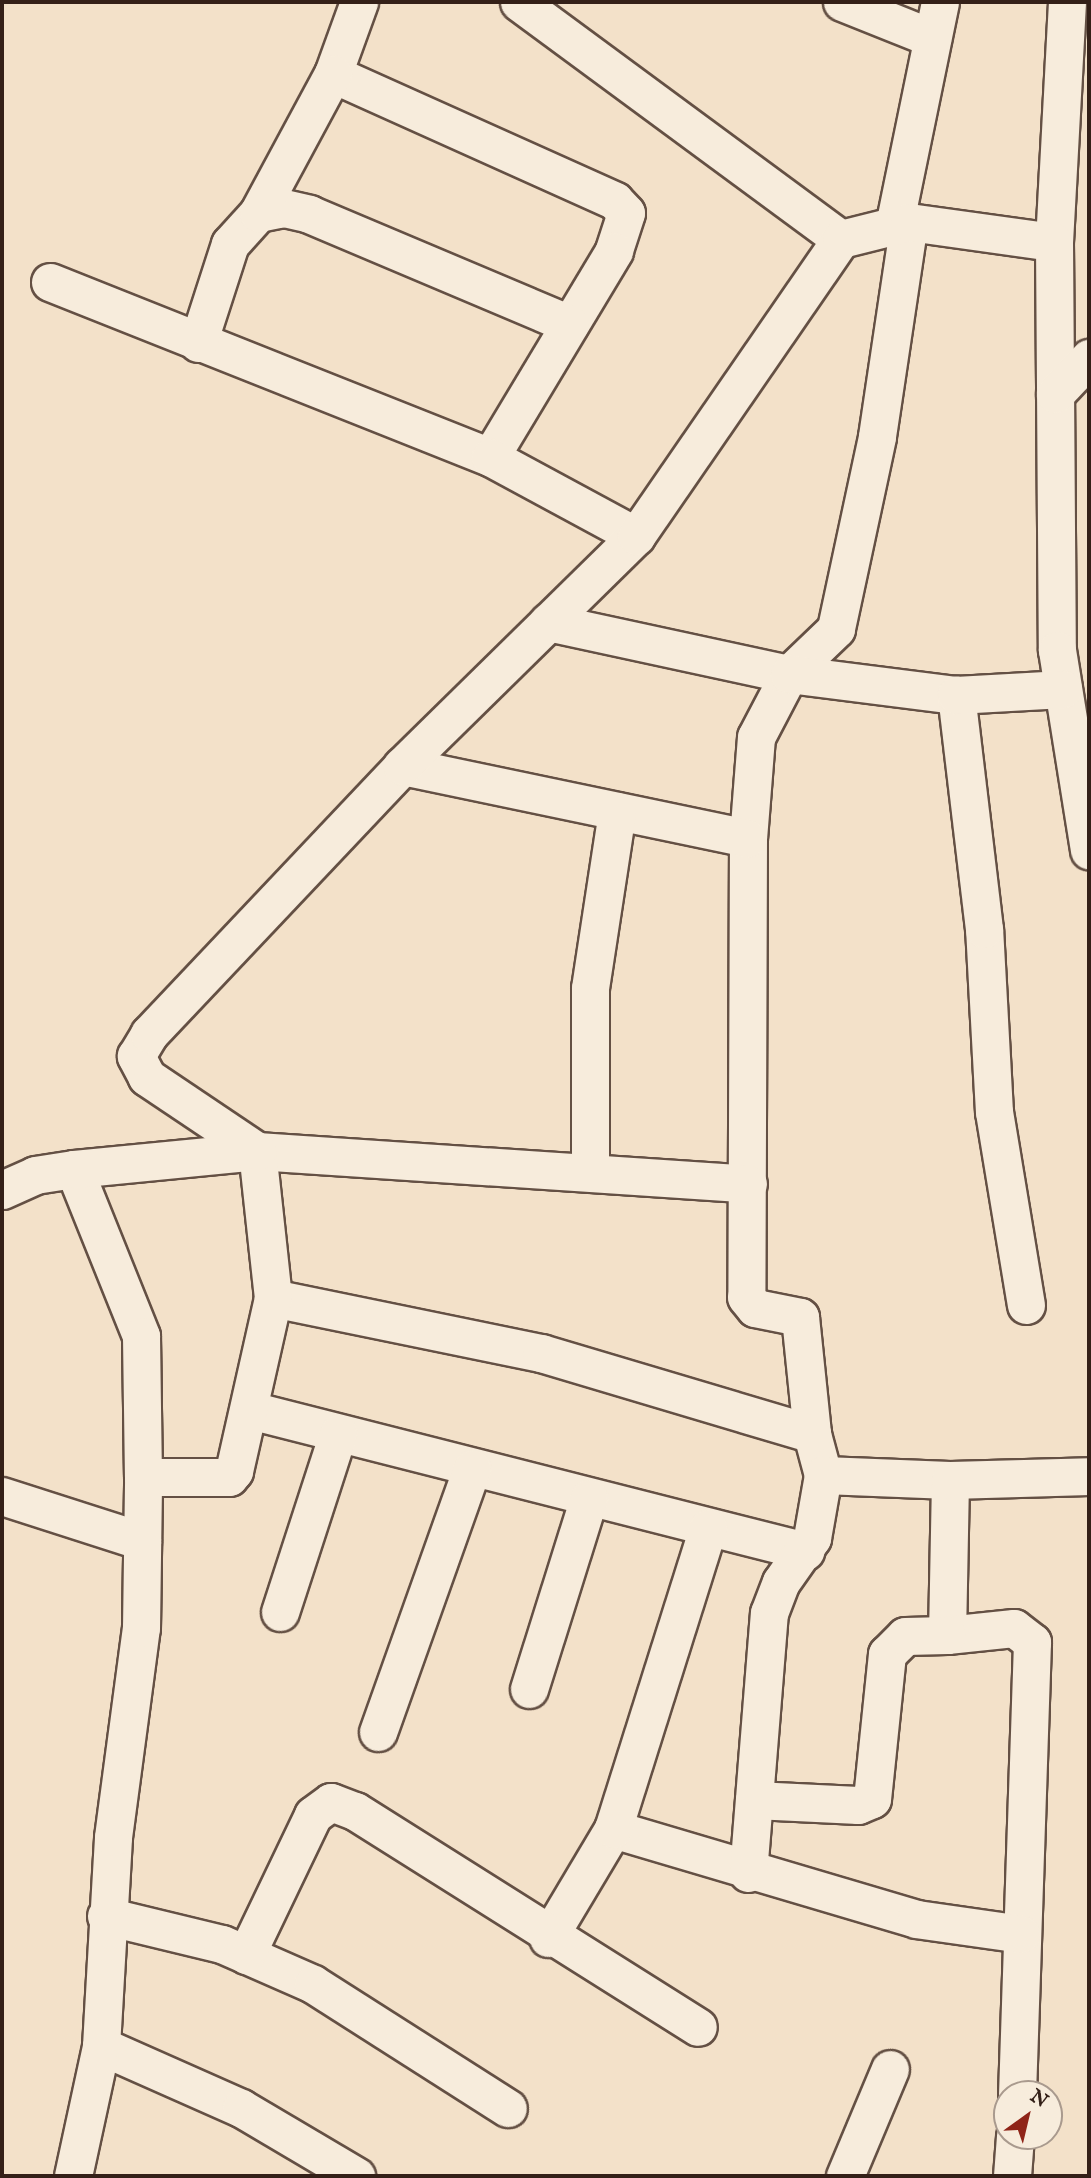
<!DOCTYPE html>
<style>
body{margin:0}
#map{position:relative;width:1091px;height:2178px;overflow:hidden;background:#f3e1c9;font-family:"IM FELL English",serif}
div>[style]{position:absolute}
.roads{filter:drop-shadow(2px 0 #645044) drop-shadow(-2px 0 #645044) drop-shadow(0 2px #645044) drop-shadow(0 -2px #645044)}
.minor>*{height:37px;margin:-18.5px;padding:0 18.5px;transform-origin:18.5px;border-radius:18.5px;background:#f7ecdc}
span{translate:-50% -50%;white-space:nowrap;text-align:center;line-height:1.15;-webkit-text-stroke:7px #f7ecdc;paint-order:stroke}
.frame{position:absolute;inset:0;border:4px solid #342018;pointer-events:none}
.north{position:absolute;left:993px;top:2080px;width:70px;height:70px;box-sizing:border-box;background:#f7ecdc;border:2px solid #a99a8e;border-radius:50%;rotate:34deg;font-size:19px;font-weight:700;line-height:28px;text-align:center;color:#342018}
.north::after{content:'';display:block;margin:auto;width:24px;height:32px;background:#8f2418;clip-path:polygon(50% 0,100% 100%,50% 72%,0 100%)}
</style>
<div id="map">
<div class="roads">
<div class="minor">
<i style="left:359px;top:2px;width:77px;rotate:109.9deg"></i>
<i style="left:333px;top:74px;width:309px;rotate:24.2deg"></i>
<i style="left:615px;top:201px;width:16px;rotate:47deg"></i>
<i style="left:626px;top:213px;width:40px;rotate:108deg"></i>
<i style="left:614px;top:251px;width:240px;rotate:121deg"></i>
<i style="left:519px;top:2px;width:400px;rotate:36.4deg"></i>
<i style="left:842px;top:2px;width:97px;rotate:21.8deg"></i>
<i style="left:1067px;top:2px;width:240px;rotate:93.1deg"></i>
<i style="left:1054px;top:242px;width:408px;rotate:89.6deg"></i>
<i style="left:1057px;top:650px;width:203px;rotate:80.9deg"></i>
<i style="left:258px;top:213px;width:26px;rotate:-11deg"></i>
<i style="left:284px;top:208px;width:26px;rotate:13deg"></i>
<i style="left:309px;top:214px;width:283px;rotate:22.9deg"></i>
<i style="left:909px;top:222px;width:217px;rotate:98.5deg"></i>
<i style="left:877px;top:437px;width:196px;rotate:102.1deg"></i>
<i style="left:836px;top:629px;width:65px;rotate:136.2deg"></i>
<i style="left:789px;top:674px;width:71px;rotate:117.6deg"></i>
<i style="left:756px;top:737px;width:101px;rotate:94.5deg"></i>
<i style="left:748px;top:838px;width:459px;rotate:90.2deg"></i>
<i style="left:746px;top:1297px;width:14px;rotate:51deg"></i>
<i style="left:755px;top:1308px;width:46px;rotate:11.3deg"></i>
<i style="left:800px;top:1317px;width:118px;rotate:84.1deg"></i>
<i style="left:812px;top:1434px;width:42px;rotate:75deg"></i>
<i style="left:823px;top:1475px;width:127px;rotate:2.3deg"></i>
<i style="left:950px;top:1480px;width:155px;rotate:91.1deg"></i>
<i style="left:947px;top:1635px;width:67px;rotate:-6deg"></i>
<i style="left:1014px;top:1628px;width:23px;rotate:38deg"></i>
<i style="left:1032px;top:1642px;width:452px;rotate:91.9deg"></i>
<i style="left:894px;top:226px;width:229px;rotate:-78.4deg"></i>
<i style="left:50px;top:282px;width:474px;rotate:21.7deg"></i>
<i style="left:490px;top:457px;width:166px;rotate:28.4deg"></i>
<i style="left:198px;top:343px;width:104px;rotate:-72.1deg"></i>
<i style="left:230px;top:244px;width:42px;rotate:-47.9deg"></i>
<i style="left:258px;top:213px;width:158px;rotate:-61.7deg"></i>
<i style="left:1055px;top:394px;width:50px;rotate:-46.6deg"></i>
<i style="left:548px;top:622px;width:247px;rotate:12.2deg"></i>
<i style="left:789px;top:674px;width:168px;rotate:7.2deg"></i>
<i style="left:402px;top:766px;width:353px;rotate:11.8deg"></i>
<i style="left:74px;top:1169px;width:180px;rotate:68.1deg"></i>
<i style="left:141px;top:1336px;width:141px;rotate:89.2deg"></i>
<i style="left:590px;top:1169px;width:181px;rotate:-90deg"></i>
<i style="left:590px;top:988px;width:179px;rotate:-81.3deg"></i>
<i style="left:2px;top:1190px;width:36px;rotate:-24deg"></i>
<i style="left:35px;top:1175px;width:39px;rotate:-9deg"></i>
<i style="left:74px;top:1169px;width:184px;rotate:-5.6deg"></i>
<i style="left:257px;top:1151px;width:492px;rotate:3.8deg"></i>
<i style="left:273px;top:1298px;width:274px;rotate:11.6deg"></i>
<i style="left:541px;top:1353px;width:283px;rotate:16.6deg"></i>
<i style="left:1026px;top:1305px;width:196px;rotate:-99.4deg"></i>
<i style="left:994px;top:1112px;width:183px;rotate:-93.1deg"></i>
<i style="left:984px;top:929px;width:236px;rotate:-96.8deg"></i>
<i style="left:956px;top:695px;width:107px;rotate:-3.2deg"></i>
<i style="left:250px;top:1410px;width:573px;rotate:14.25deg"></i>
<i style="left:950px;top:1480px;width:139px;rotate:-1.6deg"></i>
<i style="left:2px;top:1496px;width:147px;rotate:17.8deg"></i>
<i style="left:280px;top:1612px;width:188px;rotate:-72deg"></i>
<i style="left:529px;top:1689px;width:200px;rotate:-72.6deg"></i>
<i style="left:378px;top:1732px;width:280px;rotate:-70.4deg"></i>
<i style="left:754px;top:1800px;width:104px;rotate:2.8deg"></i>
<i style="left:858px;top:1805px;width:15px;rotate:-23deg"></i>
<i style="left:872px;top:1799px;width:146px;rotate:-84.1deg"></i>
<i style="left:887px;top:1654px;width:25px;rotate:-45deg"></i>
<i style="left:905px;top:1636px;width:42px;rotate:-1.4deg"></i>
<i style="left:613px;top:1829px;width:316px;rotate:16.5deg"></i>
<i style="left:916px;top:1919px;width:106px;rotate:8.1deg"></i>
<i style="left:748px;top:1873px;width:261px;rotate:-85.4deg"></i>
<i style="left:769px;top:1613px;width:33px;rotate:-69deg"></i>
<i style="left:781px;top:1582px;width:54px;rotate:-54.8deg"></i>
<i style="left:812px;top:1538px;width:64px;rotate:-80.1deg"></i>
<i style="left:106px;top:1916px;width:119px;rotate:13.6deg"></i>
<i style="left:222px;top:1944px;width:99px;rotate:23.7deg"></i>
<i style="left:313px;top:1984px;width:231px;rotate:32.5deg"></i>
<i style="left:548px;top:1938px;width:127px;rotate:-59.2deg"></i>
<i style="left:613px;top:1829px;width:316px;rotate:-72.5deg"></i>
<i style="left:246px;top:1955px;width:155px;rotate:-64.4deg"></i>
<i style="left:313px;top:1815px;width:22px;rotate:-36deg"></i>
<i style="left:331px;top:1802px;width:26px;rotate:21deg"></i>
<i style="left:355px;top:1811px;width:405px;rotate:32.2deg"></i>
<i style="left:101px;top:2046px;width:153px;rotate:23.9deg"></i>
<i style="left:241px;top:2108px;width:134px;rotate:30.6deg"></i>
<i style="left:73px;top:2176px;width:133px;rotate:-77.8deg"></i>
<i style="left:101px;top:2046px;width:209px;rotate:-86.7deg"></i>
<i style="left:113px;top:1837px;width:211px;rotate:-82.4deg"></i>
<i style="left:141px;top:1628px;width:151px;rotate:-89.2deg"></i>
<i style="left:143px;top:1477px;width:86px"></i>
<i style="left:229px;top:1477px;width:8px;rotate:-50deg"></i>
<i style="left:234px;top:1471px;width:177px;rotate:-77.3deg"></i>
<i style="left:273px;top:1298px;width:148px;rotate:-96.2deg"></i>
<i style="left:257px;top:1151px;width:133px;rotate:-146.1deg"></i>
<i style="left:147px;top:1077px;width:24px;rotate:-118deg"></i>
<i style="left:136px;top:1056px;width:26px;rotate:-59deg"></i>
<i style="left:149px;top:1034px;width:369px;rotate:-46.6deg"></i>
<i style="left:402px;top:766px;width:328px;rotate:-44.5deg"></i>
<i style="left:636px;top:536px;width:361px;rotate:-55.4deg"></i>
<i style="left:841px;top:239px;width:70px;rotate:-14deg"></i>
<i style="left:909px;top:222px;width:146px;rotate:7.9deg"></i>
<i style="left:845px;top:2176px;width:116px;rotate:-67.2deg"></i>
<i style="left:1012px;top:2176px;width:40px;rotate:-85.7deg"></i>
</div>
</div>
<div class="frame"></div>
<div class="north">N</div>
</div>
